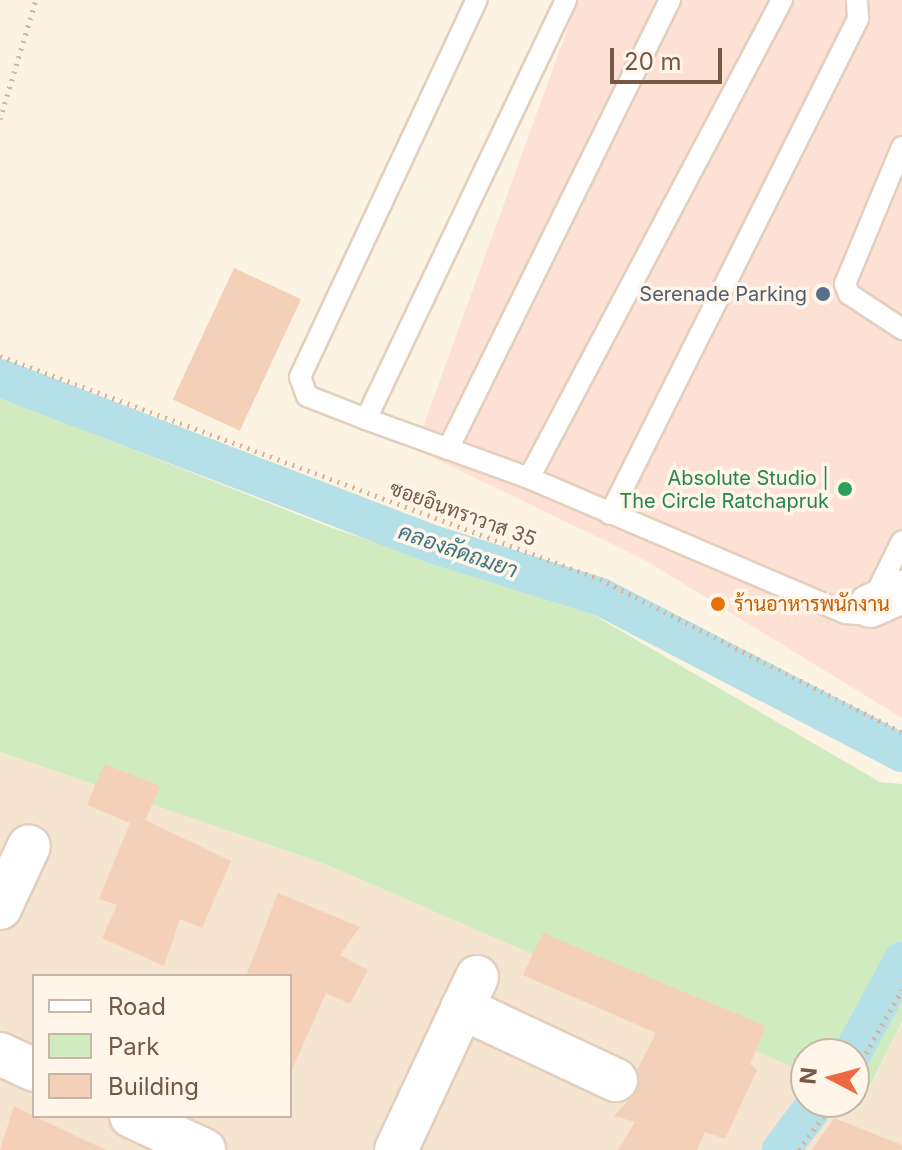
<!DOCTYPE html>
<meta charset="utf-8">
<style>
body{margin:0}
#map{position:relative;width:902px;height:1150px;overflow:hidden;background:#fdf3e2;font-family:Inter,Sarabun,sans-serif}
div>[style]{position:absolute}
.residential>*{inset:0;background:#f5e4d0}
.commercial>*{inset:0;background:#fee1d5}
.green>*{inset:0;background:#d1ebc0}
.canal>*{height:38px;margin:-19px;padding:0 19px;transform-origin:19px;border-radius:19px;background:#b5e0e7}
.building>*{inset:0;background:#f4d0b8;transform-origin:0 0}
.path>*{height:5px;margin-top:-2.5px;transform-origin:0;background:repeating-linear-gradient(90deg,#d9b49b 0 2px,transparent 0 8px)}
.roads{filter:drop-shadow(2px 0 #e2cfbd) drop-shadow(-2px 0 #e2cfbd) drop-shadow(0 2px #e2cfbd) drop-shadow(0 -2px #e2cfbd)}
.lane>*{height:20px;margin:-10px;padding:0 10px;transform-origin:10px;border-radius:10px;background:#fff}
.street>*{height:42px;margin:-21px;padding:0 21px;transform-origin:21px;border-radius:21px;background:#fff}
.dots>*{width:22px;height:22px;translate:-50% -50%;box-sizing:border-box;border:4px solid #fff6e9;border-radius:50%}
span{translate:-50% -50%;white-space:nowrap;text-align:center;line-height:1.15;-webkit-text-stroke:7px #fff6e9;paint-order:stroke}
.service-label{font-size:20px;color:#4e5e75}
.right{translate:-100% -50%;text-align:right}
.leisure-label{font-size:20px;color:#27864d}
.street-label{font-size:20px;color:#765847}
.food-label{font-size:20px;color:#c56008}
.left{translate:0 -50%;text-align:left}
.water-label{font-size:22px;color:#3d7783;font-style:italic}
.legend{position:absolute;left:32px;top:974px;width:260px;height:144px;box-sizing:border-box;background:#fff6e9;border:2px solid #c8b7a8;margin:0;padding:10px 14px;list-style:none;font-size:24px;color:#765847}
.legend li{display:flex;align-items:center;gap:16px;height:40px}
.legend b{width:40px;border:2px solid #c8b7a8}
.north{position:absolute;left:790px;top:1038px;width:80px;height:80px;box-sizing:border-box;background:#fff6e9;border:2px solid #c8b7a8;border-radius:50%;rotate:276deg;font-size:22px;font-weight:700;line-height:32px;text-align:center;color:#765847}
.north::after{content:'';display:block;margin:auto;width:28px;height:36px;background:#ed6941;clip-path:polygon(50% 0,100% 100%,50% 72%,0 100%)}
.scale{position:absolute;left:610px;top:48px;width:112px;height:36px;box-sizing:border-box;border:4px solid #765847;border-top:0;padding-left:10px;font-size:24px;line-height:28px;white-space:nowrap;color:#765847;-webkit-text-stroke:6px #fff6e9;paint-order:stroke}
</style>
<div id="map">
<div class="residential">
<i style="clip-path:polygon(evenodd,0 752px,325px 864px,806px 1073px,806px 1102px,854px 1102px,854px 1094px,865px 1098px,902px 1021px,902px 1150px,0 1150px,0 752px,34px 976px,290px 976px,290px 1116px,34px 1116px,34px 976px)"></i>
</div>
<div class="commercial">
<i style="clip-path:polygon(578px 0,902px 0,902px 718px,643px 559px,415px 449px)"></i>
</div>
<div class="green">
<i style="clip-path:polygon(0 397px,332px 528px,585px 610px,880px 782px,902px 784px,902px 1021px,864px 1098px,854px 1094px,854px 1054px,806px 1054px,806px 1073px,325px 864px,0 752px)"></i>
</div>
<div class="canal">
<i style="left:0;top:378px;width:463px;rotate:21deg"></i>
<i style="left:432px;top:544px;width:177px;rotate:17.4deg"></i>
<i style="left:601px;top:597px;width:339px;rotate:27.4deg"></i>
<i style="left:852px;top:1054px;width:106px;rotate:-61.7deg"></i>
<i style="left:781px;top:1150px;width:60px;rotate:-53.1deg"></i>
</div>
<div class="building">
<i style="left:234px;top:268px;width:74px;height:145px;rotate:25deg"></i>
<i style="clip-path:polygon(104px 764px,161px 786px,145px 820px,231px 861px,202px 928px,180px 919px,164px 966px,102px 938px,117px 905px,99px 899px,130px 823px,87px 805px)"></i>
<i style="clip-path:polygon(278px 893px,360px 927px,340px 955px,368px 970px,350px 1004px,326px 993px,290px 1074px,290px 976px,246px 976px)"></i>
<i style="clip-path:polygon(543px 933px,766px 1026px,750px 1064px,757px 1070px,725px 1139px,705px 1132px,697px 1150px,618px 1150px,635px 1122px,614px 1116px,637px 1091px,637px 1070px,656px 1033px,523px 975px)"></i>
<i style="clip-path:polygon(14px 1106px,34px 1116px,106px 1150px,0 1150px)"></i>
<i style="clip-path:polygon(834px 1118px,902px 1145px,902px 1150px,812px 1150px)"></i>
</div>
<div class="path">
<i style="left:0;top:119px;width:124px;rotate:-73.2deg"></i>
<i style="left:0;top:356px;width:640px;rotate:20.39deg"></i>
<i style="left:600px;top:579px;width:339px;rotate:26.9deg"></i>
<i style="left:854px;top:1074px;width:97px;rotate:-60.3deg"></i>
<i style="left:799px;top:1150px;width:59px;rotate:-53.9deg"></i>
</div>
<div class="roads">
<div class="lane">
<i style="left:566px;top:0;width:464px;rotate:115.5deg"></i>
<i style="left:366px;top:419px;width:173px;rotate:19.9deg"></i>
<i style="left:529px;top:478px;width:344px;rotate:23.1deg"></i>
<i style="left:845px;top:613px;width:13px;rotate:4deg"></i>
<i style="left:858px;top:614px;width:14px;rotate:-34deg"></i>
<i style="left:870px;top:606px;width:72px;rotate:-63.8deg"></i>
<i style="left:902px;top:147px;width:148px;rotate:112.6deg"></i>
<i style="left:845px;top:284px;width:11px;rotate:68deg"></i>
<i style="left:849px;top:294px;width:64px;rotate:33.4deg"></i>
<i style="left:366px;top:419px;width:63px;rotate:-158.7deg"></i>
<i style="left:307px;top:396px;width:20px;rotate:-110deg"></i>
<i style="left:300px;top:377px;width:416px;rotate:-64.9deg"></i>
<i style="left:448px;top:449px;width:501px;rotate:-63.69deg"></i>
<i style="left:529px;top:478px;width:541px;rotate:-62.11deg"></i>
<i style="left:610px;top:514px;width:554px;rotate:-63.39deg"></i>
<i style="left:858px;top:19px;width:19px;rotate:-93deg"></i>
</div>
<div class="street">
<i style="left:870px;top:606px;width:35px;rotate:-24deg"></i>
<i style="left:0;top:908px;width:68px;rotate:-64.9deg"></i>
<i style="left:462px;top:1008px;width:170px;rotate:25.1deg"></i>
<i style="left:0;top:1054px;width:38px;rotate:25deg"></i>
<i style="left:131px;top:1116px;width:81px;rotate:25deg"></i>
<i style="left:396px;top:1150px;width:191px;rotate:-64.9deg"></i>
</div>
</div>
<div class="dots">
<i style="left:823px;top:294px;background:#5c6f8a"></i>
<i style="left:845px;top:489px;background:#2e9e5b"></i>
<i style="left:718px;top:604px;background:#e8710a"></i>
</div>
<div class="service-label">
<span class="right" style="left:807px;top:294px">Serenade Parking</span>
</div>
<div class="leisure-label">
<span class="right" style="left:829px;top:490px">Absolute Studio |<br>The Circle Ratchapruk</span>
</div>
<div class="street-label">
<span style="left:463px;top:514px;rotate:20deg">ซอยอินทราวาส 35</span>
</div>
<div class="food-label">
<span class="left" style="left:734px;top:604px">ร้านอาหารพนักงาน</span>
</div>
<div class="water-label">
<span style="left:458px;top:551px;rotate:19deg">คลองลัดถมยา</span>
</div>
<ul class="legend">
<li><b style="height:10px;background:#fff"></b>Road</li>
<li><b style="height:22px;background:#d1ebc0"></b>Park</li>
<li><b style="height:22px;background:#f4d0b8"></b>Building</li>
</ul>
<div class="north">N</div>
<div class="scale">20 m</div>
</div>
